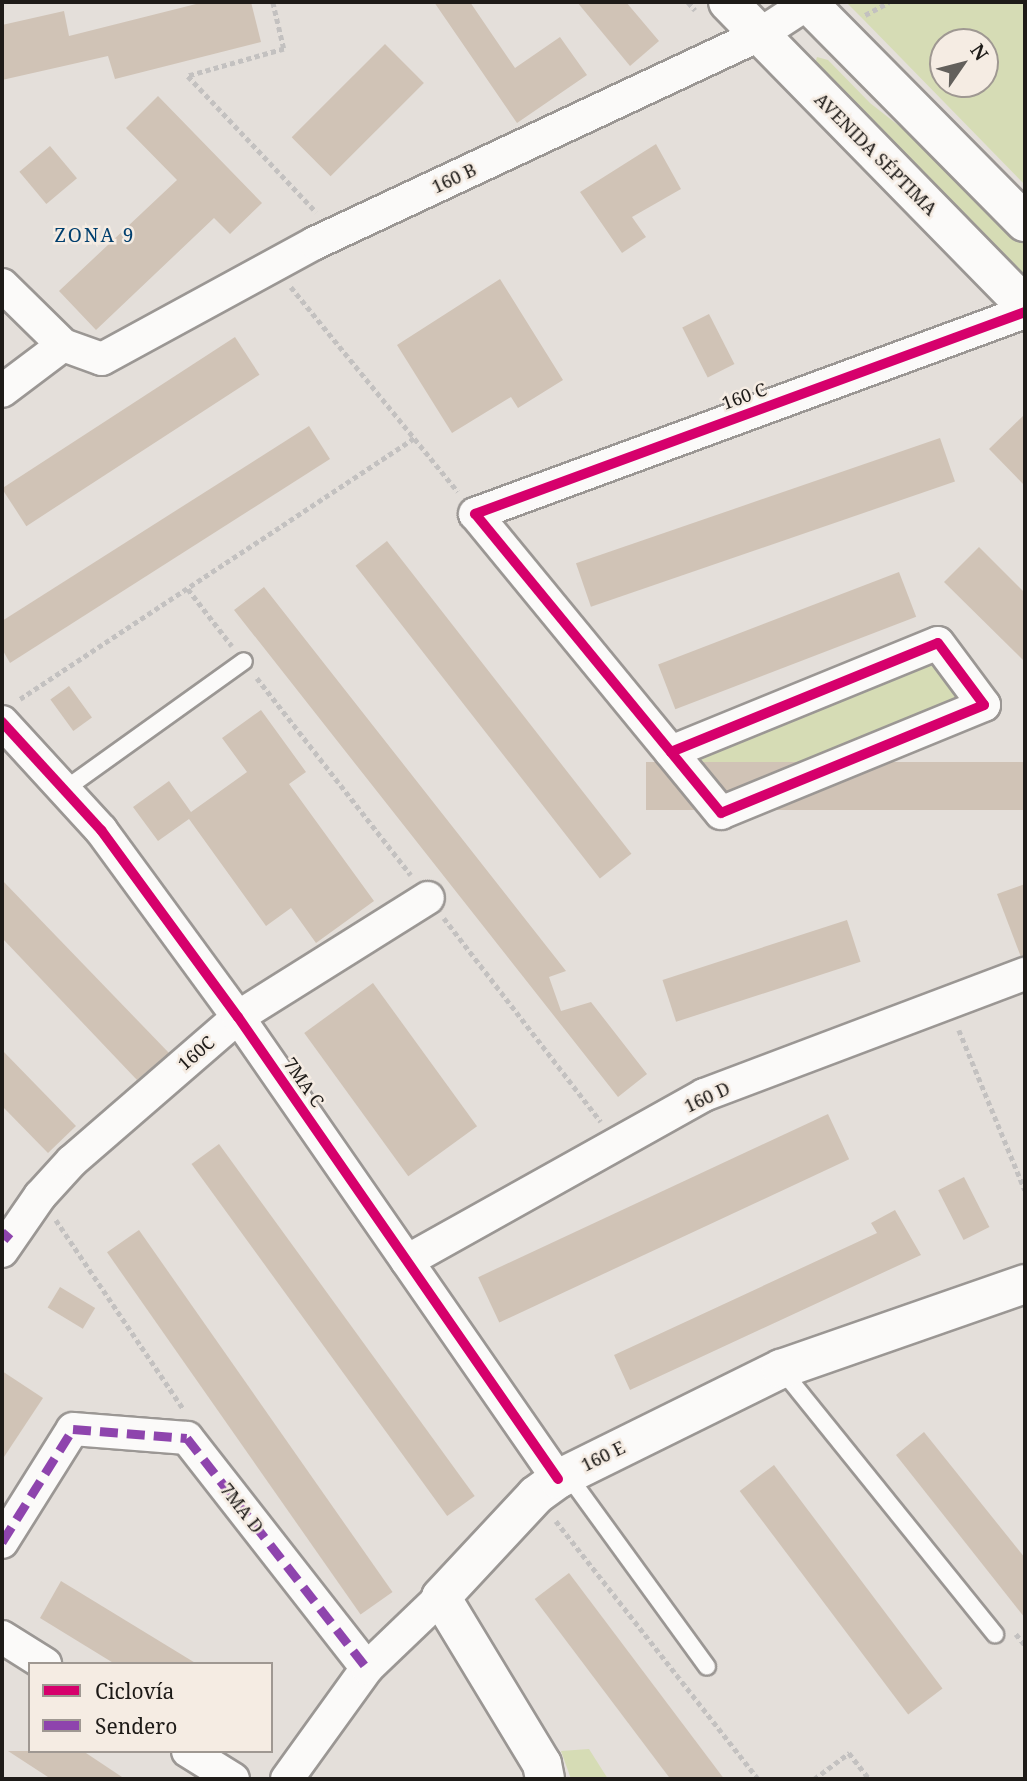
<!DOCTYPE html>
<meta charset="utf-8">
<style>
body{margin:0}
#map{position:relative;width:1027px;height:1781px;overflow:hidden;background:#e4dfda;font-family:"Noto Serif",serif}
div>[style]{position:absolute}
.green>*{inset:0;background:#d6dcb5}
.building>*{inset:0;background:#d0c3b6;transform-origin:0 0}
.path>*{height:4.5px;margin-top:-2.25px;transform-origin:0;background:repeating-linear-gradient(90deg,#c3c1c0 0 5px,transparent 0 8.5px)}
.roads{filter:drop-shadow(2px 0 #9b9794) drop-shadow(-2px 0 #9b9794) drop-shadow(0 2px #9b9794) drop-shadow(0 -2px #9b9794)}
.lane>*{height:16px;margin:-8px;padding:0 8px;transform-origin:8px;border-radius:8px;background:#fbfaf9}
.street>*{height:32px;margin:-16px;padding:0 16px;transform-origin:16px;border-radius:16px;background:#fbfaf9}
.secondary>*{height:38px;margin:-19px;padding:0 19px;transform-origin:19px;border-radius:19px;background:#fbfaf9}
.quiet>*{height:9px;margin-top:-4.5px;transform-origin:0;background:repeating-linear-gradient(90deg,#8e44ad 0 18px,transparent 0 27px)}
.cycleway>*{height:10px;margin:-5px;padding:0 5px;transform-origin:5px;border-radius:5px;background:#d6006c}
span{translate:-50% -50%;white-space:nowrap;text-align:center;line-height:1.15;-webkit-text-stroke:5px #f5ece3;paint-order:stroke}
.street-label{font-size:18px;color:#1e1b18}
.neighbourhood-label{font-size:19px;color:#003f6e;letter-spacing:2px}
.frame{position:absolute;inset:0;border:4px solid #1e1b18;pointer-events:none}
.legend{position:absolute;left:28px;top:1662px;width:245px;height:91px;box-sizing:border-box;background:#f5ece3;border:2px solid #9f9892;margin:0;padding:9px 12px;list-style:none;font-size:21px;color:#1e1b18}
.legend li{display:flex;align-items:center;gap:14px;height:35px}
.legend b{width:35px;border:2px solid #9f9892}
.north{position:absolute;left:929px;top:28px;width:70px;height:70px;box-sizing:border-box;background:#f5ece3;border:2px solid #9f9892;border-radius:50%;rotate:55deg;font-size:19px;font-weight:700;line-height:28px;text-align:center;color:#1e1b18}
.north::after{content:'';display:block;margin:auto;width:24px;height:32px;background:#63605c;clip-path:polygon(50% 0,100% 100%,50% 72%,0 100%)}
</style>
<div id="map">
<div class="green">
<i style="clip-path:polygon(evenodd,846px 2px,1025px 2px,1025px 185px,861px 17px,846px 2px,943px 42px,985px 42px,985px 84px,943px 84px,943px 42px)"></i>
<i style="clip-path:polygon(817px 57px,828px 60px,870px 103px,926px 147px,1025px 245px,1025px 283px,814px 66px)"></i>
<i style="clip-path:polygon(938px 643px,984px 705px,721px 813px,671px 752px)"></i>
<i style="clip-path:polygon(589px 1749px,608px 1779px,571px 1779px,561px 1751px)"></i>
</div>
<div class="building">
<i style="clip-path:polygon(204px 2px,251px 2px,261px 42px,115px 79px,108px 56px,2px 80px,2px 25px,64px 11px,69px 36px)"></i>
<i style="clip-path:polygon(434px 2px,470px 2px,515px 68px,560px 37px,587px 75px,517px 123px)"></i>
<i style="clip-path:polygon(577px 2px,626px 2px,659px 41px,630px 66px)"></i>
<i style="left:385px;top:44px;width:55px;height:132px;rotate:45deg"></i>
<i style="clip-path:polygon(158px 96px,262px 203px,230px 234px,214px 218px,96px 330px,59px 291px,177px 180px,126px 128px)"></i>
<i style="clip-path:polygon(656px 144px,681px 189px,632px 217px,646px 237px,622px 253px,580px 192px)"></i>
<i style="left:50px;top:146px;width:42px;height:40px;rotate:50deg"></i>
<i style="clip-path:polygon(500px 279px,563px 380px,518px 408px,511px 397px,452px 433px,397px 345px)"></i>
<i style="left:709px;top:314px;width:56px;height:30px;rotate:63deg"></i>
<i style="left:235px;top:337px;width:45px;height:278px;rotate:57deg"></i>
<i style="clip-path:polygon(1025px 414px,1025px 486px,989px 449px)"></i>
<i style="clip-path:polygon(309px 426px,330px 459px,10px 663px,2px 649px,2px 621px)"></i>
<i style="left:940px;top:438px;width:46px;height:385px;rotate:71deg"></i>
<i style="left:387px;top:541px;width:397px;height:40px;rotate:52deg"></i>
<i style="clip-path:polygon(979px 547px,1025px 593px,1025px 662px,944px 582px)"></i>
<i style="left:899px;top:572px;width:48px;height:258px;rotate:69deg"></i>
<i style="clip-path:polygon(264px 587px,566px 971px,549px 977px,561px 1011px,591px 1002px,647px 1074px,618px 1097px,234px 610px)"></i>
<i style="left:69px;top:686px;width:39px;height:23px;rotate:54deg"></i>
<i style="clip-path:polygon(261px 710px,306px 772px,289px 784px,374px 901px,316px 943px,291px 908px,266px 926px,189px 819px,158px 841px,133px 807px,169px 781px,191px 812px,247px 772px,222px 738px)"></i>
<i style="left:1025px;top:762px;width:48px;height:379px;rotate:90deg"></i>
<i style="clip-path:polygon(2px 880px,169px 1053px,137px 1080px,2px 938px)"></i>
<i style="clip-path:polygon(1025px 884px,1025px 956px,1021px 957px,997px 894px)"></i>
<i style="left:847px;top:920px;width:44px;height:194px;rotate:72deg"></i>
<i style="left:373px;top:983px;width:177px;height:85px;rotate:54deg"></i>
<i style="clip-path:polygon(2px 1050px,76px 1126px,48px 1153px,2px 1106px)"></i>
<i style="left:828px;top:1114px;width:50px;height:386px;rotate:65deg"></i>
<i style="left:219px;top:1144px;width:435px;height:34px;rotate:54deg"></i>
<i style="left:964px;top:1177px;width:56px;height:29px;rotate:63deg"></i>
<i style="clip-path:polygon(895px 1210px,921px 1255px,630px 1390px,614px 1355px,877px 1233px,871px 1223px)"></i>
<i style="left:139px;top:1230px;width:442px;height:39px;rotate:55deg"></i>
<i style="left:60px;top:1287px;width:41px;height:24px;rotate:31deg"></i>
<i style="clip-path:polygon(2px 1371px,43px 1398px,2px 1460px)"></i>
<i style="clip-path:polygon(924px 1432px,1025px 1558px,1025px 1618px,896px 1455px)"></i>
<i style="left:774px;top:1465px;width:280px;height:43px;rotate:53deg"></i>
<i style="left:569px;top:1573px;width:260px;height:43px;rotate:53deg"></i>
<i style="clip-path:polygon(61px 1581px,197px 1664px,115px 1664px,40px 1618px)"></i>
<i style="clip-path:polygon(8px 1751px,83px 1751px,125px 1779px,51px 1779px)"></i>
</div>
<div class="path">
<i style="left:273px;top:2px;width:48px;rotate:76.8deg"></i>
<i style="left:284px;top:49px;width:100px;rotate:164.3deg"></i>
<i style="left:188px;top:76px;width:187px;rotate:46.7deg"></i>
<i style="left:688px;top:2px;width:11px;rotate:49deg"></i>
<i style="left:865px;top:15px;width:27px;rotate:-28deg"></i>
<i style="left:291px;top:287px;width:264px;rotate:50.8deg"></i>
<i style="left:188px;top:589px;width:72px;rotate:52.3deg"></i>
<i style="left:257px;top:678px;width:250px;rotate:52deg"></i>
<i style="left:20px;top:699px;width:473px;rotate:-33.5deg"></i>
<i style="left:444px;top:918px;width:257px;rotate:52.4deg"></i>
<i style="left:959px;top:1030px;width:173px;rotate:67.6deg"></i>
<i style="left:56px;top:1220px;width:229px;rotate:56deg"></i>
<i style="left:556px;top:1521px;width:328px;rotate:51.9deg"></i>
<i style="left:1016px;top:1634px;width:14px;rotate:51deg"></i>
<i style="left:814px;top:1779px;width:44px;rotate:-36.6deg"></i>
<i style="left:849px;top:1753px;width:33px;rotate:52deg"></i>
</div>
<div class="roads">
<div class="lane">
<i style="left:64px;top:790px;width:221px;rotate:-35.6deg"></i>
<i style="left:781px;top:1369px;width:341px;rotate:51.1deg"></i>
<i style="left:567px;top:1474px;width:238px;rotate:54deg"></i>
</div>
<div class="street">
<i style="left:2px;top:285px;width:86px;rotate:44.5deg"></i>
<i style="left:63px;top:345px;width:41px;rotate:19.7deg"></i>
<i style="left:102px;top:359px;width:243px;rotate:-28.6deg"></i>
<i style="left:315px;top:243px;width:490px;rotate:-25.1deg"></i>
<i style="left:759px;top:35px;width:59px;rotate:-33.1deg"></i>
<i style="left:2px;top:391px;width:76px;rotate:-37deg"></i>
<i style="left:2px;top:722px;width:147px;rotate:47.5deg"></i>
<i style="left:101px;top:830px;width:232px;rotate:53.8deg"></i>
<i style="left:238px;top:1017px;width:562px;rotate:55.29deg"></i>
<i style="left:671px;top:752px;width:288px;rotate:-22.2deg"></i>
<i style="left:938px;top:643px;width:77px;rotate:53.4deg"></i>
<i style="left:984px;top:705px;width:284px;rotate:157.7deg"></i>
<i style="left:721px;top:813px;width:387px;rotate:-129.4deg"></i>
<i style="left:475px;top:514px;width:586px;rotate:-20.17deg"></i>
<i style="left:2px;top:1251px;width:67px;rotate:-55.4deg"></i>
<i style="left:40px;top:1196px;width:47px;rotate:-47.6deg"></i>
<i style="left:72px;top:1161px;width:220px;rotate:-40.9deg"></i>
<i style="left:238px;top:1017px;width:224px;rotate:-32.1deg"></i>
<i style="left:407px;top:1261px;width:340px;rotate:-29.2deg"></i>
<i style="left:704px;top:1095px;width:343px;rotate:-20.7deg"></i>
<i style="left:2px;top:1542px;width:133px;rotate:-57.9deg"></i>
<i style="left:73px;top:1429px;width:114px;rotate:4.5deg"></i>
<i style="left:187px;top:1438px;width:292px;rotate:52deg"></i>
<i style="left:2px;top:1637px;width:51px;rotate:32.1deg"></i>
<i style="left:188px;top:1751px;width:53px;rotate:31.9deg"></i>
<i style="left:287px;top:1779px;width:137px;rotate:-54.2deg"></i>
<i style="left:367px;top:1668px;width:103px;rotate:-43.8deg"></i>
</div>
<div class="secondary">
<i style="left:728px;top:2px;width:424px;rotate:45.6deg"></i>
<i style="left:807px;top:2px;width:310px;rotate:45.3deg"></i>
<i style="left:545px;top:1779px;width:15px;rotate:-101deg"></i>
<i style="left:542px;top:1764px;width:195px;rotate:-121.2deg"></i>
<i style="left:441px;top:1597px;width:139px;rotate:-47deg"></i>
<i style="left:536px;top:1495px;width:27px;rotate:-36deg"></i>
<i style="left:558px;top:1479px;width:249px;rotate:-26.3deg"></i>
<i style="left:781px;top:1369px;width:258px;rotate:-19.2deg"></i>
</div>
</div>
<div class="quiet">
<i style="left:2px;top:1232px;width:11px;rotate:41deg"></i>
<i style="left:2px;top:1542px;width:133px;rotate:-57.9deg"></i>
<i style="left:73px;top:1429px;width:114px;rotate:4.5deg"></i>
<i style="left:187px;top:1438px;width:292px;rotate:52deg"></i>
</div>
<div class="cycleway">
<i style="left:2px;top:722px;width:147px;rotate:47.5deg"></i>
<i style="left:101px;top:830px;width:232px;rotate:53.8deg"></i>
<i style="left:238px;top:1017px;width:562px;rotate:55.29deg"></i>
<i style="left:671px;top:752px;width:288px;rotate:-22.2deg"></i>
<i style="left:938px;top:643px;width:77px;rotate:53.4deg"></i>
<i style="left:984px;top:705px;width:284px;rotate:157.7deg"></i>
<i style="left:721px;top:813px;width:387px;rotate:-129.4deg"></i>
<i style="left:475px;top:514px;width:586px;rotate:-20.17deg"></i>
</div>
<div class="street-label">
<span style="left:876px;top:154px;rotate:45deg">AVENIDA SÉPTIMA</span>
<span style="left:454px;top:178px;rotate:-25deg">160 B</span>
<span style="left:744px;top:396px;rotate:-20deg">160 C</span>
<span style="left:196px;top:1053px;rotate:-41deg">160C</span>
<span style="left:304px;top:1082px;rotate:55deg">7MA C</span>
<span style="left:707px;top:1097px;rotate:-25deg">160 D</span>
<span style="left:603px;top:1456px;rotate:-26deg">160 E</span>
<span style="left:242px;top:1508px;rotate:52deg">7MA D</span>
</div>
<div class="neighbourhood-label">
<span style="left:95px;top:236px">ZONA 9</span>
</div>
<div class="frame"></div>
<ul class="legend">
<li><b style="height:9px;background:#d6006c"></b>Ciclovía</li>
<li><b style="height:9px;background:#8e44ad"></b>Sendero</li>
</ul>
<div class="north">N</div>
</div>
